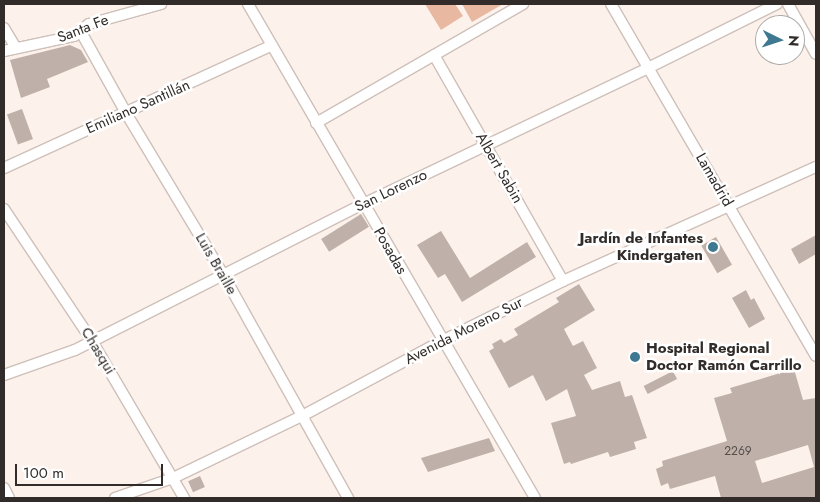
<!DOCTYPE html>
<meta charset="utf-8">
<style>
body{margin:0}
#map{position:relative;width:820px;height:502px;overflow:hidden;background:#fdf1ec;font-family:Jost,sans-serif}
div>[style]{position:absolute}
.green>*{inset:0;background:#e8b8a1}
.building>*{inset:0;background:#bfb1aa;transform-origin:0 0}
.roads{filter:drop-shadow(1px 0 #cec0b9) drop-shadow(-1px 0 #cec0b9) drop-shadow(0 1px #cec0b9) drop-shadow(0 -1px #cec0b9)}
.minor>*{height:10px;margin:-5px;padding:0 5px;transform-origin:5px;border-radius:5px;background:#fff}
.dots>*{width:14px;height:14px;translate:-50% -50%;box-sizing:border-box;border:2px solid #fff;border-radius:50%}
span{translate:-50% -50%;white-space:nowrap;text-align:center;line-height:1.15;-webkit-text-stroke:5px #fff;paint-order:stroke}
.number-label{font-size:12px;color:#544d49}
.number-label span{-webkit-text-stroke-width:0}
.street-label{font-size:15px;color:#312c29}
.poi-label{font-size:15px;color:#312c29;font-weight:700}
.right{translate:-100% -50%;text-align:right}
.left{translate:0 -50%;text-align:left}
.frame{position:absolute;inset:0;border:5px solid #312c29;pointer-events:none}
.north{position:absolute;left:755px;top:15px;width:50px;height:50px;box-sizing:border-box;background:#fff;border:1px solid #adaba9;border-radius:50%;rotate:94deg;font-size:14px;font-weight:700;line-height:20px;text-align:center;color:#312c29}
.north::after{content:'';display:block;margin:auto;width:18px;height:22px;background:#3e7991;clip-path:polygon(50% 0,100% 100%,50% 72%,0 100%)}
.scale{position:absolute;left:15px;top:464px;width:148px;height:22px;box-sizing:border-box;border:2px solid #312c29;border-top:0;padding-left:6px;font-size:15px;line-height:18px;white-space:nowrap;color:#312c29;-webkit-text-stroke:4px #fff;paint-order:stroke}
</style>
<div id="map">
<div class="green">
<i style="clip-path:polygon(425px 4px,455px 4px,463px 16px,441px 30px)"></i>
<i style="clip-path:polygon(462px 4px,503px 4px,472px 22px)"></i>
</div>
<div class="building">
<i style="clip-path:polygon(70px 45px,81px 50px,88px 62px,47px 79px,50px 87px,21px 98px,10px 60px)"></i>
<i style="left:22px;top:109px;width:32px;height:16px;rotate:70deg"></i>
<i style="left:361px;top:214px;width:15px;height:47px;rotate:58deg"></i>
<i style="clip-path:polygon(441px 231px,470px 278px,527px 242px,536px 257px,462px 302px,445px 274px,438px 278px,417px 245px)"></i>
<i style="clip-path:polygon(816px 235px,816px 254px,799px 264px,791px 249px)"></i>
<i style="left:716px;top:237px;width:32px;height:17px;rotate:60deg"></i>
<i style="clip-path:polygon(579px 284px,595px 310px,564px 329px,573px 346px,583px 341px,597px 368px,584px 375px,592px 390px,620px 381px,625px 397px,632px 395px,647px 438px,634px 442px,636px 449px,610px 457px,608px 452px,571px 464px,570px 462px,564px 464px,551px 423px,576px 416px,567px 389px,546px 401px,533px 375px,509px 388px,489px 351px,494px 348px,492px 344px,501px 339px,504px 343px,518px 335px,514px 329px,559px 302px,556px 298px)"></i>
<i style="clip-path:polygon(746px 290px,751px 300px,754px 298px,765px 319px,749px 328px,732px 298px)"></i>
<i style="clip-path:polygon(evenodd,794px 369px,803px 400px,816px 398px,816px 497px,721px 498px,715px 476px,670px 489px,668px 483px,661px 486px,656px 469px,663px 466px,662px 461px,727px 441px,714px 398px,732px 393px,730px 388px,794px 369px,808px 445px,814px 467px,762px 483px,755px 461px,808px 445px)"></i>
<i style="left:673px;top:371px;width:9px;height:33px;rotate:63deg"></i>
<i style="clip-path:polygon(489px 438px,495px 451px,428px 472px,421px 458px)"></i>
<i style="left:200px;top:476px;width:12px;height:13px;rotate:66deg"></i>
</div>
<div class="roads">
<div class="minor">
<i style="left:248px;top:4px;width:571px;rotate:59.84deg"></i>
<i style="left:611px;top:4px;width:407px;rotate:59.8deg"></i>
<i style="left:788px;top:4px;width:57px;rotate:60.8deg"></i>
<i style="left:4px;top:28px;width:23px;rotate:59deg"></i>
<i style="left:81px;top:32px;width:93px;rotate:60.9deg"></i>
<i style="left:126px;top:113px;width:190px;rotate:59deg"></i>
<i style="left:224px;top:276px;width:254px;rotate:60.8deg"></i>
<i style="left:4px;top:51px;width:72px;rotate:-12.1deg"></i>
<i style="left:74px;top:36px;width:19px;rotate:-39deg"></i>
<i style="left:89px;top:24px;width:75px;rotate:-15.5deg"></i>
<i style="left:434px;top:55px;width:260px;rotate:60.3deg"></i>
<i style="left:316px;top:123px;width:239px;rotate:-29.9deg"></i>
<i style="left:4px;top:168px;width:294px;rotate:-24.6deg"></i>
<i style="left:4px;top:209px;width:159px;rotate:56.3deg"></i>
<i style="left:92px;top:341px;width:182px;rotate:59.6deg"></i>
<i style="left:4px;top:375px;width:75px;rotate:-19.4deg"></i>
<i style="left:75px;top:350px;width:323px;rotate:-26.9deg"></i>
<i style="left:363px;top:204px;width:318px;rotate:-25.5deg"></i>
<i style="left:650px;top:67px;width:142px;rotate:-26.4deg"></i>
<i style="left:4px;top:488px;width:11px;rotate:63deg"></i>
<i style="left:115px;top:498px;width:61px;rotate:-19deg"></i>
<i style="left:173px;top:478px;width:143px;rotate:-25.7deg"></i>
<i style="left:302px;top:416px;width:159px;rotate:-28.2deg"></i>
<i style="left:442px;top:341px;width:135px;rotate:-26.4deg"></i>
<i style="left:563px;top:281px;width:277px;rotate:-24.3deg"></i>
</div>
</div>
<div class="dots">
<i style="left:713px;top:247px;background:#3e7991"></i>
<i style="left:635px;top:357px;background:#3e7991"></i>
</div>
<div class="number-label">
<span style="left:738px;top:452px">2269</span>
</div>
<div class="street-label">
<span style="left:83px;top:29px;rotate:-21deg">Santa Fe</span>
<span style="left:138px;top:107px;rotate:-24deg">Emiliano Santillán</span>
<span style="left:499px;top:168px;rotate:60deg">Albert Sabin</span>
<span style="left:714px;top:180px;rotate:60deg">Lamadrid</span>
<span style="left:391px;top:191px;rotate:-26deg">San Lorenzo</span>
<span style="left:390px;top:251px;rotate:60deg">Posadas</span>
<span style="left:216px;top:264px;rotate:60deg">Luis Braille</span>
<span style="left:464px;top:331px;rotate:-27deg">Avenida Moreno Sur</span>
<span style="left:98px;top:351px;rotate:59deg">Chasqui</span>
</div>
<div class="poi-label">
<span class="right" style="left:703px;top:247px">Jardín de Infantes<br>Kindergaten</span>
<span class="left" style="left:646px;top:357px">Hospital Regional<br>Doctor Ramón Carrillo</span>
</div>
<div class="frame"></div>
<div class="north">N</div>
<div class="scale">100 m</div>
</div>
